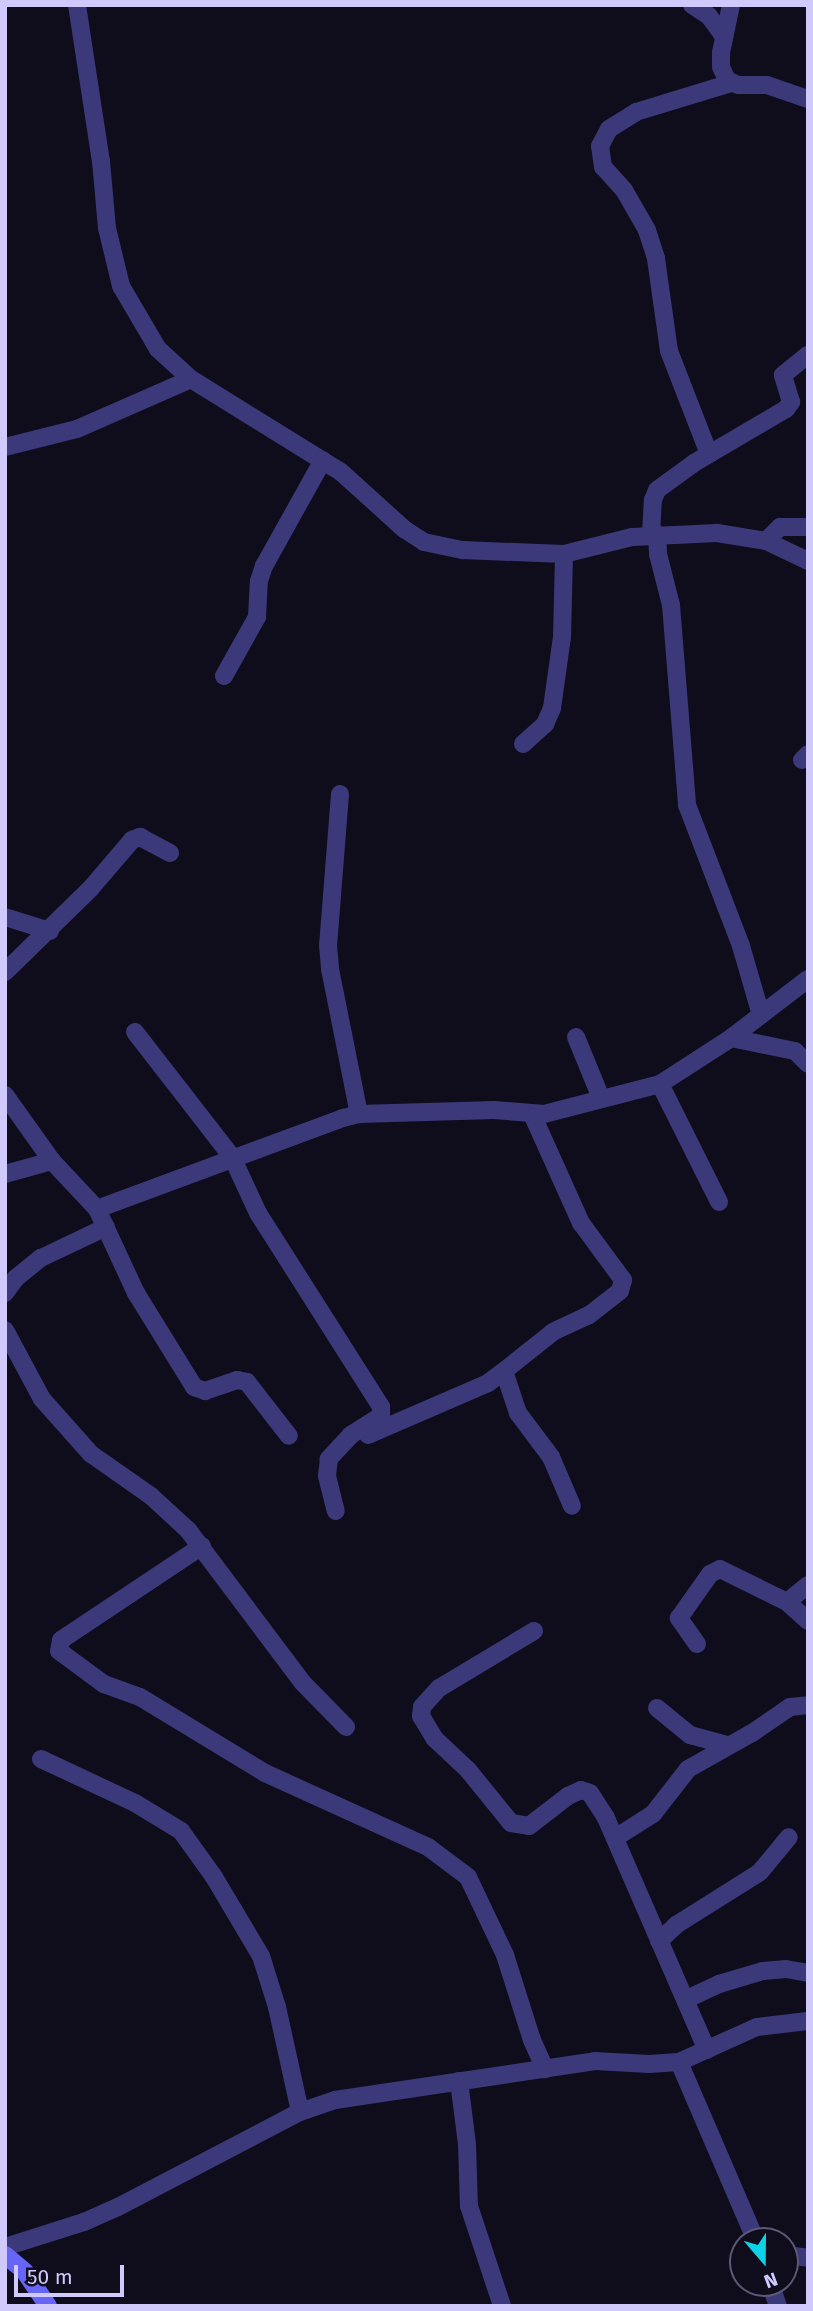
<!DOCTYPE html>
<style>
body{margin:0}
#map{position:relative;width:813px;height:2311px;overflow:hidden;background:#0f0c1c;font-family:"Fira Sans",sans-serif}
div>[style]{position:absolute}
.street>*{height:18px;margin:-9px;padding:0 9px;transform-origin:9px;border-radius:9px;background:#3b3979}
.secondary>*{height:18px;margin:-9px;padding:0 9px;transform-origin:9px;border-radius:9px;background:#6765f8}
span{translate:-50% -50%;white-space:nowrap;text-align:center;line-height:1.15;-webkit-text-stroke:5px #0f0c1c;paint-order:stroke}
.frame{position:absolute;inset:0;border:7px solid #cfc9fc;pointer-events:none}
.north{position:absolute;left:729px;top:2227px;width:70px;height:70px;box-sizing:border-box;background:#0f0c1c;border:2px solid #5c5876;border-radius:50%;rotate:160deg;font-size:19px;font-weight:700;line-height:28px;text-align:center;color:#cfc9fc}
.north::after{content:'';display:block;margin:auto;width:24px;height:32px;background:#0bd2e7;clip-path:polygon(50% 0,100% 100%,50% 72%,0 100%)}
.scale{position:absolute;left:14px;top:2265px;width:110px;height:32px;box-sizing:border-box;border:4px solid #cfc9fc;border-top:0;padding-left:9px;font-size:21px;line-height:24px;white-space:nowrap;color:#cfc9fc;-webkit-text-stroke:5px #0f0c1c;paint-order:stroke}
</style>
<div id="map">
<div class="street">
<i style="left:77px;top:5px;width:158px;rotate:81.3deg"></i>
<i style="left:101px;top:161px;width:67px;rotate:84.9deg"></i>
<i style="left:107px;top:228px;width:60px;rotate:76.4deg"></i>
<i style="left:121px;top:286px;width:73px;rotate:59.6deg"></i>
<i style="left:158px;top:349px;width:45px;rotate:42.3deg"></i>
<i style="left:191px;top:379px;width:176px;rotate:31.8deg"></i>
<i style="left:341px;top:472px;width:85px;rotate:42.1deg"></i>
<i style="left:404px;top:529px;width:24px;rotate:33deg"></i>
<i style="left:424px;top:542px;width:40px;rotate:12deg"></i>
<i style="left:463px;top:550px;width:101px;rotate:2.3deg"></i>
<i style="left:564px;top:554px;width:70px;rotate:-14deg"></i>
<i style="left:632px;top:537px;width:85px;rotate:-2.7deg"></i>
<i style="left:717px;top:533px;width:50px;rotate:9.3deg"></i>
<i style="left:766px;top:541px;width:47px;rotate:25.5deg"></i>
<i style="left:692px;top:5px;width:20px;rotate:33deg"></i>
<i style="left:709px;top:16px;width:26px;rotate:54deg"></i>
<i style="left:731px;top:5px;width:49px;rotate:101.8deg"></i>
<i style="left:721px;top:53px;width:14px;rotate:90deg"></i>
<i style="left:721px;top:67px;width:14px;rotate:65deg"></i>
<i style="left:727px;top:80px;width:12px;rotate:24deg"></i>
<i style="left:738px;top:85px;width:29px"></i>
<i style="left:767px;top:85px;width:43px;rotate:18.9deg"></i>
<i style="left:5px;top:447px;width:74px;rotate:-14deg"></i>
<i style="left:77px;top:429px;width:124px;rotate:-23.7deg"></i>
<i style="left:709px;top:454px;width:110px;rotate:-111.2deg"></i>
<i style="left:669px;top:351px;width:94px;rotate:-98deg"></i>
<i style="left:656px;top:258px;width:29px;rotate:-108deg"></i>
<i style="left:647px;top:230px;width:46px;rotate:-119.9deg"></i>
<i style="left:624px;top:190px;width:31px;rotate:-132deg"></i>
<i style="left:603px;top:167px;width:21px;rotate:-98deg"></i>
<i style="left:600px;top:146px;width:19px;rotate:-62deg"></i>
<i style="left:609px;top:129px;width:32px;rotate:-32deg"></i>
<i style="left:636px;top:112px;width:99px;rotate:-17deg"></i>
<i style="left:657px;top:534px;width:20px;rotate:87deg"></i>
<i style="left:658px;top:554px;width:53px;rotate:75.7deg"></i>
<i style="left:671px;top:605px;width:201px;rotate:85.4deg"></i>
<i style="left:687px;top:805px;width:151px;rotate:69deg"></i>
<i style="left:741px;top:946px;width:72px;rotate:73.8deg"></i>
<i style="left:651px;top:535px;width:35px;rotate:-87deg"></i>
<i style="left:653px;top:500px;width:11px;rotate:-68deg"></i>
<i style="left:657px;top:490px;width:46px;rotate:-36.1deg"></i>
<i style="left:694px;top:463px;width:107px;rotate:-30.4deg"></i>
<i style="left:786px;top:409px;width:9px;rotate:-54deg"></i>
<i style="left:791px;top:402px;width:28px;rotate:-107deg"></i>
<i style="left:783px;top:375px;width:32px;rotate:-39deg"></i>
<i style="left:766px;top:541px;width:20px;rotate:-45deg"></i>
<i style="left:780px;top:527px;width:28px"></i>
<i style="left:224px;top:676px;width:68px;rotate:-60.8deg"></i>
<i style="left:257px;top:617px;width:36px;rotate:-87deg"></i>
<i style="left:259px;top:581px;width:16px;rotate:-72deg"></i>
<i style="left:264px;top:566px;width:121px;rotate:-60.9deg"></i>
<i style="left:523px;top:744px;width:30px;rotate:-42deg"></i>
<i style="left:545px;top:724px;width:17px;rotate:-66deg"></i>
<i style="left:552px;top:708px;width:72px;rotate:-82deg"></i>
<i style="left:562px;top:637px;width:83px;rotate:-88.6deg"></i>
<i style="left:802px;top:760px;width:8px;rotate:-45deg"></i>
<i style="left:340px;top:794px;width:151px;rotate:94.5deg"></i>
<i style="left:328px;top:945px;width:24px;rotate:85deg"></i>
<i style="left:330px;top:969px;width:148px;rotate:78.7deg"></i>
<i style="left:5px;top:917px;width:47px;rotate:17.3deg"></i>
<i style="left:5px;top:972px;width:120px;rotate:-44.3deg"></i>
<i style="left:91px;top:888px;width:63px;rotate:-49.5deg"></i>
<i style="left:132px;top:840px;width:9px;rotate:-21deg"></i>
<i style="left:140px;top:837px;width:34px;rotate:28deg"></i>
<i style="left:135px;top:1032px;width:158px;rotate:52.2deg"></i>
<i style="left:232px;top:1157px;width:62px;rotate:65.1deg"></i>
<i style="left:258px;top:1213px;width:230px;rotate:57.6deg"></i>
<i style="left:381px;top:1407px;width:9px;rotate:90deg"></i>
<i style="left:381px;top:1416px;width:36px;rotate:148deg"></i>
<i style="left:351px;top:1435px;width:33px;rotate:133deg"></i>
<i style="left:329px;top:1459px;width:17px;rotate:97deg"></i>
<i style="left:327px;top:1476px;width:36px;rotate:76deg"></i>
<i style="left:576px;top:1037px;width:66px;rotate:67.7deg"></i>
<i style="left:731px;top:1038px;width:65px;rotate:11.5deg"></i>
<i style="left:795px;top:1051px;width:18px;rotate:45deg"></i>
<i style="left:660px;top:1084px;width:132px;rotate:63.4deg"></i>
<i style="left:5px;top:1095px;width:81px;rotate:54.5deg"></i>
<i style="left:52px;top:1161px;width:66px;rotate:46.8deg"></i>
<i style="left:97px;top:1209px;width:93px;rotate:65.1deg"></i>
<i style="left:136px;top:1293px;width:110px;rotate:58.3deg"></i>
<i style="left:194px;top:1387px;width:12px;rotate:20deg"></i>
<i style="left:205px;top:1391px;width:34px;rotate:-19deg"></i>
<i style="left:237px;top:1380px;width:10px;rotate:11deg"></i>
<i style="left:247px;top:1382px;width:68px;rotate:52.1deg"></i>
<i style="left:532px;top:1114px;width:120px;rotate:65.8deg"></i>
<i style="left:581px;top:1223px;width:71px;rotate:53.6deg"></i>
<i style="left:623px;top:1280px;width:11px;rotate:105deg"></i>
<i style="left:620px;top:1291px;width:39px;rotate:142deg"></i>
<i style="left:589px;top:1315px;width:40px;rotate:155deg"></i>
<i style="left:553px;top:1332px;width:63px;rotate:141.5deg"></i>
<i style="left:504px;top:1371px;width:44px;rotate:71.6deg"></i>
<i style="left:518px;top:1413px;width:55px;rotate:53.1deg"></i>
<i style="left:551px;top:1457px;width:53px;rotate:66.8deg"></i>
<i style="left:5px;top:1174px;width:49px;rotate:-15.5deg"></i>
<i style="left:97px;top:1209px;width:262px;rotate:-20.3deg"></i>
<i style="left:343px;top:1118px;width:16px;rotate:-14deg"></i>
<i style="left:359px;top:1114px;width:135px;rotate:-1.7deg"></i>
<i style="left:494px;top:1110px;width:50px;rotate:4.6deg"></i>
<i style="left:544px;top:1114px;width:120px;rotate:-14.5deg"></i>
<i style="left:660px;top:1084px;width:85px;rotate:-32.9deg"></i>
<i style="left:731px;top:1038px;width:97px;rotate:-37.5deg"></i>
<i style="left:5px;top:1293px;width:19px;rotate:-54deg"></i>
<i style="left:16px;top:1278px;width:32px;rotate:-39deg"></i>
<i style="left:41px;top:1258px;width:72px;rotate:-25.5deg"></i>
<i style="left:5px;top:1330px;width:78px;rotate:61.8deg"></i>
<i style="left:42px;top:1399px;width:74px;rotate:48.3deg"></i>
<i style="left:91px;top:1454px;width:73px;rotate:35deg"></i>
<i style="left:151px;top:1496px;width:50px;rotate:42.6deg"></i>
<i style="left:188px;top:1530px;width:190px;rotate:53.1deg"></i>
<i style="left:302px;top:1682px;width:63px;rotate:45.6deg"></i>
<i style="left:368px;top:1435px;width:131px;rotate:-23.4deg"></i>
<i style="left:488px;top:1383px;width:20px;rotate:-37deg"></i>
<i style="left:202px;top:1546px;width:169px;rotate:146.3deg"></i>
<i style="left:61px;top:1640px;width:11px;rotate:100deg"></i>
<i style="left:59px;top:1651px;width:56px;rotate:36.3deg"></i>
<i style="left:104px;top:1684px;width:38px;rotate:20deg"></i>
<i style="left:140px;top:1697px;width:146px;rotate:31.3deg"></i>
<i style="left:265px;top:1773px;width:179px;rotate:24.4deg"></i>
<i style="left:428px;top:1847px;width:50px;rotate:36.9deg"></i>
<i style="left:468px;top:1877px;width:86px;rotate:64.6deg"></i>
<i style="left:505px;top:1955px;width:89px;rotate:72.4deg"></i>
<i style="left:532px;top:2040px;width:32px;rotate:66deg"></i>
<i style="left:787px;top:1602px;width:27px;rotate:-39deg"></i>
<i style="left:534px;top:1631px;width:111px;rotate:149deg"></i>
<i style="left:439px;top:1688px;width:25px;rotate:132deg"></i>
<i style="left:422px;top:1707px;width:9px;rotate:96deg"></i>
<i style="left:421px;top:1716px;width:27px;rotate:59deg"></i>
<i style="left:435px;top:1739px;width:45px;rotate:43.2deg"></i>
<i style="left:468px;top:1770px;width:68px;rotate:50.9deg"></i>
<i style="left:511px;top:1823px;width:18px;rotate:9deg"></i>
<i style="left:529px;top:1826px;width:49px;rotate:-37.6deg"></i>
<i style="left:568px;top:1796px;width:14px;rotate:-25deg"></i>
<i style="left:581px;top:1790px;width:9px;rotate:18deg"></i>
<i style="left:590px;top:1793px;width:30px;rotate:57deg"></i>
<i style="left:606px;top:1818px;width:253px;rotate:66.5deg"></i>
<i style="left:697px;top:1644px;width:32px;rotate:-125deg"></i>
<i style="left:679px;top:1618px;width:54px;rotate:-54.8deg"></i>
<i style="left:710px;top:1574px;width:11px;rotate:-27deg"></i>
<i style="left:720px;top:1569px;width:75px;rotate:26.2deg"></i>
<i style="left:787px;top:1602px;width:28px;rotate:42deg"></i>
<i style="left:657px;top:1708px;width:43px;rotate:39.3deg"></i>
<i style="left:690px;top:1735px;width:39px;rotate:15deg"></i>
<i style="left:41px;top:1759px;width:104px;rotate:25.1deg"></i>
<i style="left:135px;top:1803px;width:54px;rotate:31.3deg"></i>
<i style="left:181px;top:1831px;width:57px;rotate:54.3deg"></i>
<i style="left:214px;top:1877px;width:92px;rotate:59.3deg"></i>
<i style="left:261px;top:1956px;width:53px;rotate:72.6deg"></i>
<i style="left:277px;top:2007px;width:107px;rotate:77.6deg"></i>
<i style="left:615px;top:1838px;width:45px;rotate:-32.3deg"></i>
<i style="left:653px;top:1814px;width:57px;rotate:-52.1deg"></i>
<i style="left:688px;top:1769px;width:73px;rotate:-29.4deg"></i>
<i style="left:752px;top:1733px;width:46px;rotate:-34.4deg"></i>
<i style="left:790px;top:1707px;width:18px;rotate:-6deg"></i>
<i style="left:659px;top:1941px;width:23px;rotate:-43deg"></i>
<i style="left:676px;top:1925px;width:99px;rotate:-32.2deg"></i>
<i style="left:760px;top:1872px;width:45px;rotate:-50.4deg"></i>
<i style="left:687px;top:1999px;width:35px;rotate:-25deg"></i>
<i style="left:719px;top:1984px;width:46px;rotate:-16.5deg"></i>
<i style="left:763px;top:1971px;width:23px;rotate:-5deg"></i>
<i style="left:786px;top:1969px;width:22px;rotate:10deg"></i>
<i style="left:679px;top:2062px;width:195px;rotate:66.7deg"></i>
<i style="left:459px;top:2081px;width:64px;rotate:82.8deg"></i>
<i style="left:467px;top:2144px;width:62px;rotate:88.2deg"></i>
<i style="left:469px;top:2206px;width:105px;rotate:71.7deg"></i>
<i style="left:5px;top:2247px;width:83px;rotate:-17.6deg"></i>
<i style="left:84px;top:2222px;width:37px;rotate:-24deg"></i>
<i style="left:118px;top:2207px;width:205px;rotate:-27.6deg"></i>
<i style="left:300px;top:2112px;width:37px;rotate:-19deg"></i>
<i style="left:335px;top:2100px;width:263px;rotate:-8.5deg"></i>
<i style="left:595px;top:2061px;width:54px;rotate:3.2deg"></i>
<i style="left:649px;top:2064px;width:30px;rotate:-4deg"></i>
<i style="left:679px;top:2062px;width:85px;rotate:-24.2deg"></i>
<i style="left:757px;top:2027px;width:51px;rotate:-6.7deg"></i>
<i style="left:785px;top:2255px;width:23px;rotate:7deg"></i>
<i style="left:770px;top:2283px;width:24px;rotate:71deg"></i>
</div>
<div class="secondary">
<i style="left:5px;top:2255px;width:26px;rotate:40deg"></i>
<i style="left:25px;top:2272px;width:41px;rotate:55.9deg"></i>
</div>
<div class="frame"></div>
<div class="north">N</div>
<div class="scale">50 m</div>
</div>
